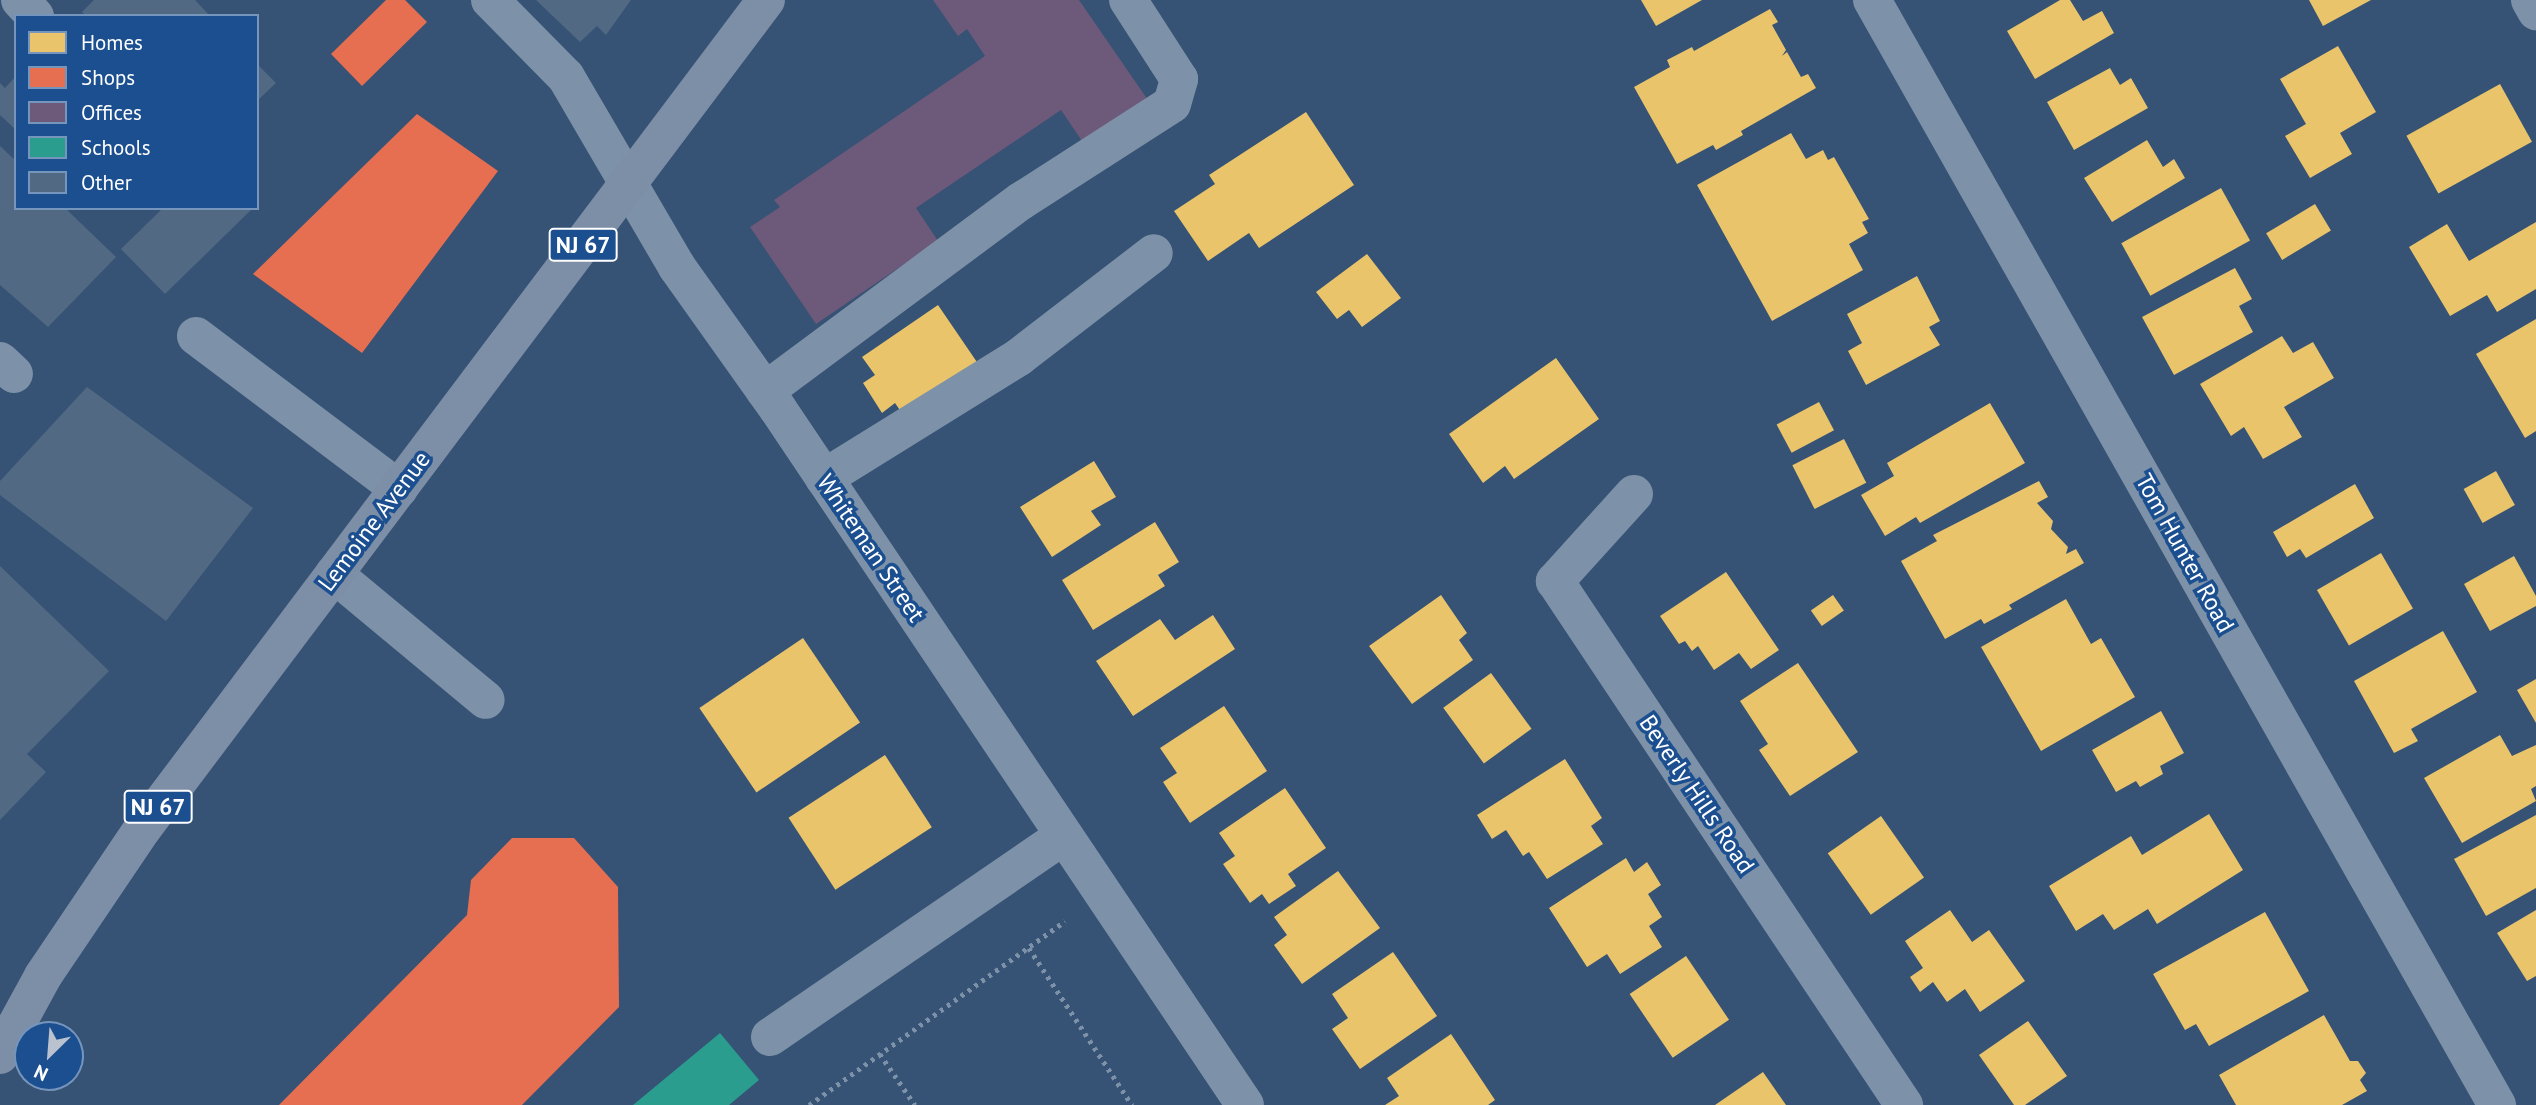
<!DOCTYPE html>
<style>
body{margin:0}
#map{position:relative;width:2536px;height:1105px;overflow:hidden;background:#365274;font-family:"PT Sans",sans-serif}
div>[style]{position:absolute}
.homes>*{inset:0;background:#e9c46a;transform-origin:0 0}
.shops>*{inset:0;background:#e76f51}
.offices>*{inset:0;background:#6d597a}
.schools>*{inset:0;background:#2a9d8f}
.building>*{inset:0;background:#526984}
.path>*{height:4.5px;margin-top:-2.25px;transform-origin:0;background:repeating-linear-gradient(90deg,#7d92a8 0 3.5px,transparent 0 8.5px)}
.minor>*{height:38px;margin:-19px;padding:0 19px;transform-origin:19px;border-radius:19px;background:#7d92a8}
.major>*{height:38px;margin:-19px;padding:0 19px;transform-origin:19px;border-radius:19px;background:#7d8ea7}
span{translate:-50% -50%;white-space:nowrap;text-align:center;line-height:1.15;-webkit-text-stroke:7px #1b4f8f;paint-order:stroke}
.shield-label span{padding:2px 5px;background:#1b4f8f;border:2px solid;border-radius:5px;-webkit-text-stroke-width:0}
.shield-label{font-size:23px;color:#fff;font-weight:700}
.street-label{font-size:24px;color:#fff}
.legend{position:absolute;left:14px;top:14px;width:245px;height:196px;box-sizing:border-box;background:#1b4f8f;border:2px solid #7695bc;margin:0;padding:9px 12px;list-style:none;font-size:21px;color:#fff}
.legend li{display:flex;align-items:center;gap:14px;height:35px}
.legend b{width:35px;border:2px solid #7695bc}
.north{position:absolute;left:14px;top:1021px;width:70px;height:70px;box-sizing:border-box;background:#1b4f8f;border:2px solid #7695bc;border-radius:50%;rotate:205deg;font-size:19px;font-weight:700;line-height:28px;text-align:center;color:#fff}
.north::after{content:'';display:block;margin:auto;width:24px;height:32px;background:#b9c2ce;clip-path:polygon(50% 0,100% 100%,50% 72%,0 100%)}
</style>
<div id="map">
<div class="homes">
<i style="clip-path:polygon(1641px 0,1702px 0,1656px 26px)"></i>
<i style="clip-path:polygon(2060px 0,2070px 0,2083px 21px,2102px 11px,2114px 33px,2035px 79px,2007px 31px)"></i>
<i style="clip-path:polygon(2309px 0,2371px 0,2323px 26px)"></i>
<i style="clip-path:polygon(1770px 9px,1778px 22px,1772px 25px,1786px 50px,1782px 56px,1787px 52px,1801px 77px,1808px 74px,1816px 88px,1741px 131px,1743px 135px,1716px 150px,1713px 145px,1677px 164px,1634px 87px,1670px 67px,1667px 60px,1692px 47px,1694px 51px)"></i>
<i style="clip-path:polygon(2338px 46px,2376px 112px,2340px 133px,2352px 154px,2310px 178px,2285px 136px,2306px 124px,2280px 79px)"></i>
<i style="clip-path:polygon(2110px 68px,2120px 85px,2131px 78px,2148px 108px,2074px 150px,2047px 102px)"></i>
<i style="left:2500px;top:84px;width:66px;height:107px;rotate:61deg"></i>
<i style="clip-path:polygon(1306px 112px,1354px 185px,1259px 248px,1249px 233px,1208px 261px,1174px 211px,1215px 184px,1209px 175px)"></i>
<i style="clip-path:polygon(1791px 133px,1806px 159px,1823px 150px,1828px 160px,1834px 157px,1869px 219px,1862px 222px,1868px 233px,1849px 244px,1863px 270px,1772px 321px,1697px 185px)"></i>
<i style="clip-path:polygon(2147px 140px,2163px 167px,2174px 159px,2185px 178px,2112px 222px,2084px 178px)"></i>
<i style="left:2221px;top:188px;width:60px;height:114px;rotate:61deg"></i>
<i style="left:2315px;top:204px;width:31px;height:57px;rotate:59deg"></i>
<i style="clip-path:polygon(2536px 222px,2536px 289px,2497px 312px,2487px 295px,2450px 316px,2409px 247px,2447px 224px,2469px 261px)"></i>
<i style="clip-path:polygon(1367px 254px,1401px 298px,1362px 327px,1349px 310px,1337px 319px,1316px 292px)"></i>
<i style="clip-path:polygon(2235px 268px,2252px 299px,2239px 306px,2253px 332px,2174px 375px,2142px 317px)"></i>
<i style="clip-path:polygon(1917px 276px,1940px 321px,1929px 327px,1940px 345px,1866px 385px,1848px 351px,1862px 343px,1847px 314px)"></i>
<i style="clip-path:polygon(938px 305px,981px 368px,906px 419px,895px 403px,882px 413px,863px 383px,875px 375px,862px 357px)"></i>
<i style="clip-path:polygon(2536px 319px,2536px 431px,2525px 438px,2476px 354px)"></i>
<i style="clip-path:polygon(2282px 336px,2293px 353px,2313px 342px,2334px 378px,2284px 407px,2302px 437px,2263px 459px,2244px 427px,2231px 436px,2200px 384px)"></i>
<i style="clip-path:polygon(1556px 358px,1599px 419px,1514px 479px,1505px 466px,1483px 483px,1449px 434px)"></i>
<i style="left:1819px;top:402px;width:32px;height:48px;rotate:62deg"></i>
<i style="clip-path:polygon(1990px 403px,2025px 463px,1920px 523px,1916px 517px,1885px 536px,1861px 495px,1894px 476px,1887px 463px)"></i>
<i style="left:1844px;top:439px;width:49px;height:58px;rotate:63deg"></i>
<i style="clip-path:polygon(1094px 461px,1116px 497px,1091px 511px,1101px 525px,1052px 557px,1020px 507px)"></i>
<i style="left:2496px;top:471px;width:39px;height:37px;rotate:61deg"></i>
<i style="clip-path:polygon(2039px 481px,2048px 497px,2037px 503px,2053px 521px,2051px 529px,2068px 547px,2066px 554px,2076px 549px,2084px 563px,2009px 605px,2012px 609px,1984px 624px,1981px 619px,1945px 639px,1901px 561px,1937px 541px,1933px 535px)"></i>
<i style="clip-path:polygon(2355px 484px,2374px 518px,2306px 558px,2300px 549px,2287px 557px,2273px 532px)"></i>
<i style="clip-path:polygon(1155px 522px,1179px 562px,1158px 575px,1165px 586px,1093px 630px,1062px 580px)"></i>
<i style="left:2381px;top:553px;width:64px;height:74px;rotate:60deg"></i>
<i style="clip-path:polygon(2514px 556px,2536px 596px,2536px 606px,2490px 631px,2464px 584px)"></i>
<i style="clip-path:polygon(1726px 572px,1779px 650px,1751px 669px,1739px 653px,1714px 670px,1698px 646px,1692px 651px,1685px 641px,1679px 644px,1660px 616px)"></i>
<i style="clip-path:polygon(1441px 595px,1467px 633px,1459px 640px,1473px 660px,1412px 704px,1369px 646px)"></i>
<i style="left:1833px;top:595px;width:19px;height:27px;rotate:55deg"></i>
<i style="clip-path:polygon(2066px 599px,2091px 644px,2101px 638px,2135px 697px,2041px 751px,1981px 647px)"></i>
<i style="clip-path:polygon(1213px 615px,1235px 649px,1133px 716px,1096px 661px,1160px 619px,1175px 640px)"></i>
<i style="clip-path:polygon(2443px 631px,2477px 692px,2411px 729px,2418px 741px,2394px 753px,2354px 681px)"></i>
<i style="left:803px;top:638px;width:102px;height:125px;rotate:56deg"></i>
<i style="clip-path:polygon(1798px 663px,1858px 752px,1790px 796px,1759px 750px,1768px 744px,1740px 701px)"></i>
<i style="left:1491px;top:673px;width:69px;height:59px;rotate:54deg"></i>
<i style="clip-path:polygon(2536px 679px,2536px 723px,2517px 690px)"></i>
<i style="clip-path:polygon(1224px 706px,1267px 771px,1190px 823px,1163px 782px,1177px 773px,1160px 748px)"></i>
<i style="clip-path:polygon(2161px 711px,2184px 753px,2160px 766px,2163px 774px,2140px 787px,2136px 781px,2116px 792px,2092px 750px)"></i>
<i style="clip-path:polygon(2500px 735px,2512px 756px,2536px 745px,2536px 786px,2531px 789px,2536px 801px,2462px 843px,2424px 778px)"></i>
<i style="left:885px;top:755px;width:86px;height:115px;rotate:57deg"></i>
<i style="clip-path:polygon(1565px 759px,1602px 818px,1591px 826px,1603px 844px,1547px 879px,1529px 852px,1523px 856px,1506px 830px,1492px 839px,1477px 815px)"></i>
<i style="clip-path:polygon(1285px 788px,1326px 848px,1288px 874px,1296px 886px,1269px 904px,1262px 894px,1250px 903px,1223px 864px,1235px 856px,1219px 833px)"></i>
<i style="clip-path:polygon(2209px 814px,2243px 870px,2157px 924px,2148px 909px,2114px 930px,2103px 914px,2076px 931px,2049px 886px,2131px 836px,2142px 855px)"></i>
<i style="clip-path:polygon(2536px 815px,2536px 888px,2486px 916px,2454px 859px)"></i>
<i style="left:1881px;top:816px;width:75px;height:65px;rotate:55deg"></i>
<i style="clip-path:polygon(1626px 858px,1634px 872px,1647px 862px,1661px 885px,1648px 894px,1662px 917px,1649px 926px,1662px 947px,1620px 974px,1607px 954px,1587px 967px,1549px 908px)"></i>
<i style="clip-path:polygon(1338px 871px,1380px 928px,1302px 984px,1274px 945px,1287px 935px,1274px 917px)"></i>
<i style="clip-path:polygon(1950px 910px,1972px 942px,1989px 930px,2025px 981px,1980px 1012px,1965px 989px,1947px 1002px,1933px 982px,1920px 992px,1910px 977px,1923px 968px,1905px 941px)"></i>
<i style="clip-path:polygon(2536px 910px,2536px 976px,2527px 981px,2497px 933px)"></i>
<i style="clip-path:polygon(2265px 912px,2309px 991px,2209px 1046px,2196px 1024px,2185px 1030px,2153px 974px)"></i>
<i style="clip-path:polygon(1393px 952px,1437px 1016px,1360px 1069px,1332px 1029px,1348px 1018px,1332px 994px)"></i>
<i style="left:1686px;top:956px;width:77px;height:68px;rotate:56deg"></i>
<i style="clip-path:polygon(2324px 1015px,2350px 1061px,2358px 1061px,2366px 1073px,2360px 1080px,2367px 1091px,2342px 1105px,2236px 1105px,2219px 1075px)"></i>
<i style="clip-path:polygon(2028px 1021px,2067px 1076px,2025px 1105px,2014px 1105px,1979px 1055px)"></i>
<i style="clip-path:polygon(1451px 1034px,1495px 1100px,1488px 1105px,1385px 1105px,1399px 1096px,1387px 1078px)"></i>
<i style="clip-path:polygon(1763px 1072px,1786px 1105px,1715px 1105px)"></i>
</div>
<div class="shops">
<i style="clip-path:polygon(386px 0,405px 0,427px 22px,362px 86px,331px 54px)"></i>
<i style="clip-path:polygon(417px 114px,498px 171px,362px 353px,253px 274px)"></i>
<i style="clip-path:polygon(512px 838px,574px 838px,618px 887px,619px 1007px,522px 1105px,279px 1105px,467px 915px,471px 880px)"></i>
</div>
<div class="offices">
<i style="clip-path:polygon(933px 0,1079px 0,1150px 103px,1086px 147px,1061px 110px,916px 208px,938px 241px,816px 324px,750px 227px,780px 207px,774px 200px,985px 56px,967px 29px,958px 36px)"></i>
</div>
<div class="schools">
<i style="clip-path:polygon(720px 1033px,759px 1080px,729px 1105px,633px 1105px)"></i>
</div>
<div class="building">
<i style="clip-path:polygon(94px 0,195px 0,210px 16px,86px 16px,82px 12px)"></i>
<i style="clip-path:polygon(536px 0,631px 0,606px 35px,597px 26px,580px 42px)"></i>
<i style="clip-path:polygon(257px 64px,276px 83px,257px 101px)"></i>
<i style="clip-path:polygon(16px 76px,16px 130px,0 115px,0 83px,5px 88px)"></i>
<i style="clip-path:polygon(0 146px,16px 161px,16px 208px,65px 208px,116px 257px,48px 327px,0 285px)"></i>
<i style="clip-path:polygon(163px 208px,249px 208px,251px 210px,165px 294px,121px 249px)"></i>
<i style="clip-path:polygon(87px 387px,253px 508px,166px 621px,0 495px,0 481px)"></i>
<i style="clip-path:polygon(0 566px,109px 671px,27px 754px,46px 772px,0 820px)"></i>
</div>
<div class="path">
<i style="left:1029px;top:948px;width:188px;rotate:56.7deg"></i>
<i style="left:880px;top:1054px;width:62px;rotate:55.5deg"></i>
<i style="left:809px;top:1105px;width:315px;rotate:-35.7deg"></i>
</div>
<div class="minor">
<i style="left:20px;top:0;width:22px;rotate:47deg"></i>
<i style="left:490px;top:0;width:108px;rotate:45.4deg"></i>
<i style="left:566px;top:77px;width:220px;rotate:59.7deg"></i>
<i style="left:677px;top:267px;width:174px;rotate:54.6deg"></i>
<i style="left:778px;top:409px;width:838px;rotate:56.14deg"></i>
<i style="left:1872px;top:0;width:1270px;rotate:60.51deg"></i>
<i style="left:2530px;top:0;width:13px;rotate:61deg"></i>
<i style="left:196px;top:336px;width:254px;rotate:37deg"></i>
<i style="left:0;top:361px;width:19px;rotate:43deg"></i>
<i style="left:765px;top:391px;width:319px;rotate:-36.6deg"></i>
<i style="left:1021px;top:201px;width:179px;rotate:-32.7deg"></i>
<i style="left:1172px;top:104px;width:26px;rotate:-74deg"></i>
<i style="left:1179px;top:79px;width:94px;rotate:-122.8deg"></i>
<i style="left:824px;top:478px;width:229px;rotate:-31.8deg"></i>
<i style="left:1019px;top:357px;width:170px;rotate:-37.6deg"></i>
<i style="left:1634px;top:494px;width:118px;rotate:132.2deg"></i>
<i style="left:1555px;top:581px;width:630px;rotate:56.34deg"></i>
<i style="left:334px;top:574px;width:197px;rotate:39.7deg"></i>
<i style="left:770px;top:1037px;width:356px;rotate:-34.4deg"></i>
</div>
<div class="major">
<i style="left:0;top:1055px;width:90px;rotate:-61.4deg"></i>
<i style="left:43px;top:976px;width:179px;rotate:-56deg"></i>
<i style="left:143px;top:828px;width:1036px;rotate:-53.04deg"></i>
</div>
<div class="shield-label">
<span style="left:583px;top:245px">NJ 67</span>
<span style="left:158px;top:807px">NJ 67</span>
</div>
<div class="street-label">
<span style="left:374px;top:521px;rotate:-53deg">Lemoine Avenue</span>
<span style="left:871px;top:548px;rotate:56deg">Whiteman Street</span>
<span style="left:2185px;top:553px;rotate:61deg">Tom Hunter Road</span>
<span style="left:1697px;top:794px;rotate:56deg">Beverly Hills Road</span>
</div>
<ul class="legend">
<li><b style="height:19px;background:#e9c46a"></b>Homes</li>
<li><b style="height:19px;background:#e76f51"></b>Shops</li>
<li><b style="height:19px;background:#6d597a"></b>Offices</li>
<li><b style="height:19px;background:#2a9d8f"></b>Schools</li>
<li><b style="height:19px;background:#526984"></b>Other</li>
</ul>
<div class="north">N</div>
</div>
